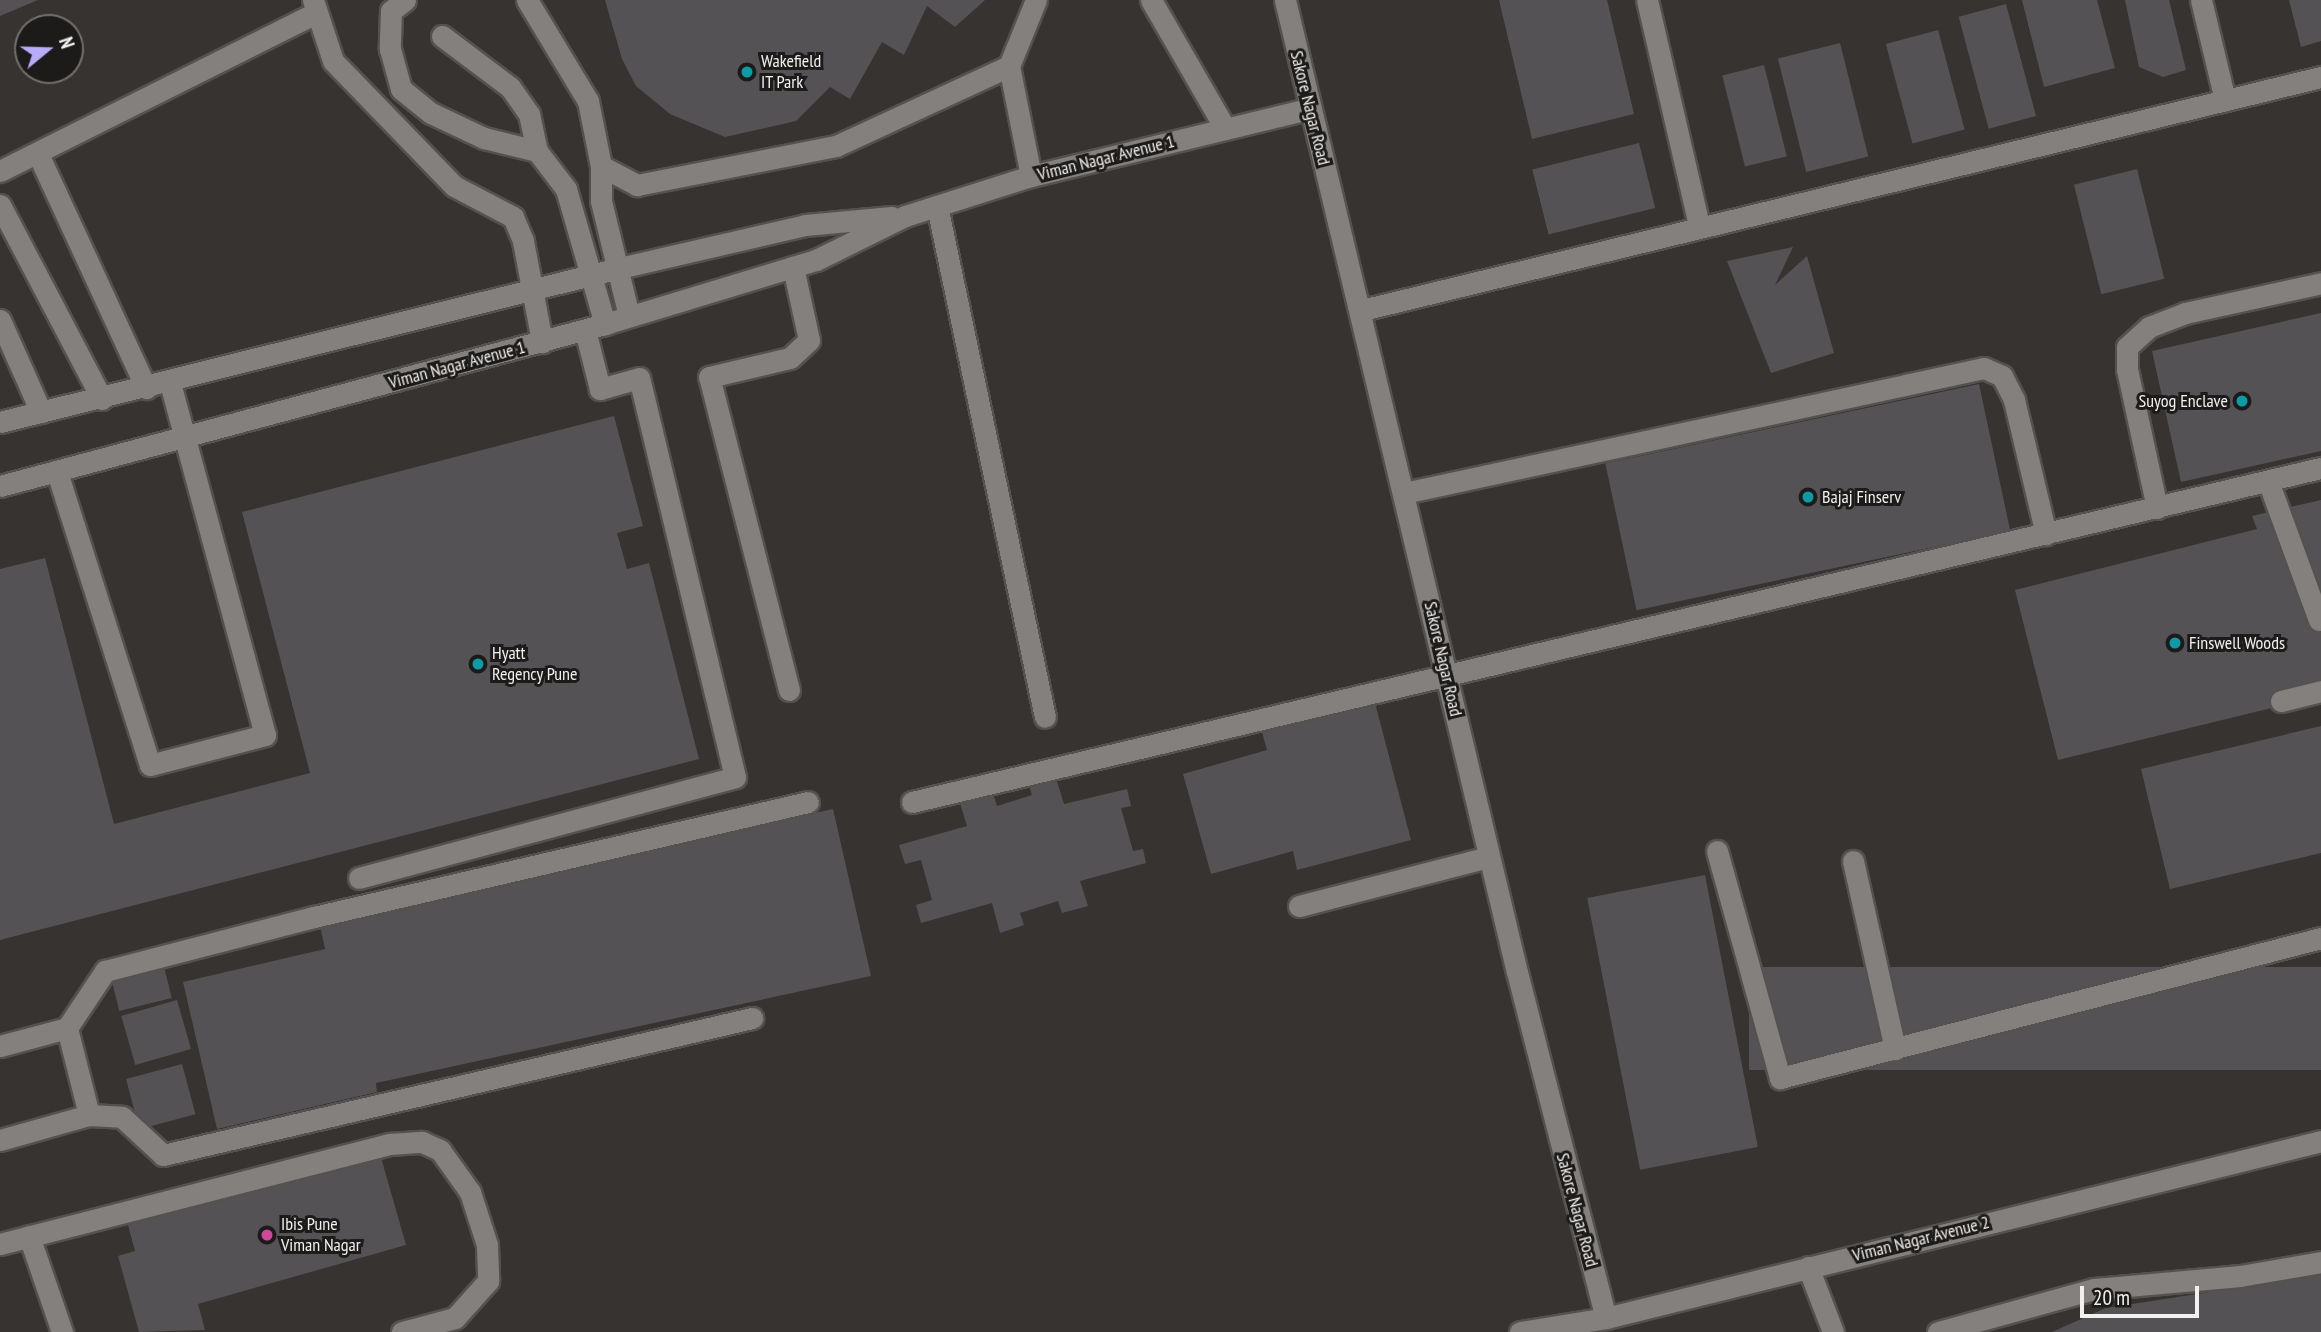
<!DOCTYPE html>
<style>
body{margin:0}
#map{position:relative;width:2321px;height:1332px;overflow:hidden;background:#363330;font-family:"PT Sans Narrow",sans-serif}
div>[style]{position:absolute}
.building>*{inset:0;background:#555256;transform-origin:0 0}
.roads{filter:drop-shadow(2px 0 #545250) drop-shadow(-2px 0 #545250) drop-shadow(0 2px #545250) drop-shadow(0 -2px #545250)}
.minor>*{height:21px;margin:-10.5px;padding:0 10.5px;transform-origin:10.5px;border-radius:10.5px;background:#83807d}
.dots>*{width:19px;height:19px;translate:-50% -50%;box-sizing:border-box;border:4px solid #1c1b1a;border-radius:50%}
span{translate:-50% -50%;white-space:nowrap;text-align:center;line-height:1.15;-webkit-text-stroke:6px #1c1b1a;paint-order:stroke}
.poi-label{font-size:18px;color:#f2f0ee}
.left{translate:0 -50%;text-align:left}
.right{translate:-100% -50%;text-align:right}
.street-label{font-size:18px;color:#f2f0ee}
.north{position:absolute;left:14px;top:14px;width:70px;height:70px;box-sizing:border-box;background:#1c1b1a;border:2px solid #72706f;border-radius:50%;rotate:71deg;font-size:19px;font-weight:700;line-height:28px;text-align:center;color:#f2f0ee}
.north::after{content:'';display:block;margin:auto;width:24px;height:32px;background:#b6acf8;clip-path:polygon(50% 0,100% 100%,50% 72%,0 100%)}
.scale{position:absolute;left:2080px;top:1286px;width:119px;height:32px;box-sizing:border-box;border:4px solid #f2f0ee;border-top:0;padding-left:9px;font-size:21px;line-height:24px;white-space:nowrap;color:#f2f0ee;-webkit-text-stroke:5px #1c1b1a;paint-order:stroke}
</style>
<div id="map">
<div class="building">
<i style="clip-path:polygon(0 0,38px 0,0 16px)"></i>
<i style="clip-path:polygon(605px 0,985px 0,955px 27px,927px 6px,904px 55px,882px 42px,850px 99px,830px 87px,796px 121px,725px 137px,670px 114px,636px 86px,622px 59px)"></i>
<i style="clip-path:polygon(1499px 0,1607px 0,1634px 114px,1532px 139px)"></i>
<i style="clip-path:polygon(2022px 0,2097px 0,2115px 68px,2044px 87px)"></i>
<i style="clip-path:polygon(2125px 0,2169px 0,2186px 70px,2163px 77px,2139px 67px)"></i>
<i style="clip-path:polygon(2289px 0,2321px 0,2321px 41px,2301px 47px)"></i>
<i style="left:2006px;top:4px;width:116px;height:49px;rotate:75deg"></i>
<i style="left:1938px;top:30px;width:103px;height:54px;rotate:75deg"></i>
<i style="left:1840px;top:43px;width:117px;height:64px;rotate:76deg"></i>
<i style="left:1764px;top:65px;width:94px;height:43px;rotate:76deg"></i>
<i style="left:1639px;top:143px;width:67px;height:110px;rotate:76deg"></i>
<i style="left:2137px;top:169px;width:113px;height:65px;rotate:76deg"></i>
<i style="clip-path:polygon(1793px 247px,1775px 285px,1807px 256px,1834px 353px,1771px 373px,1727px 261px)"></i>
<i style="clip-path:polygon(2321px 313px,2321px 451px,2181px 482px,2152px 351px)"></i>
<i style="left:1979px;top:384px;width:150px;height:382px;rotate:78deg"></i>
<i style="clip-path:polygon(614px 416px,643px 526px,617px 533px,627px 569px,649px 563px,699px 759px,0 940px,0 569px,45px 558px,114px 824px,310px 773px,242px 512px)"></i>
<i style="clip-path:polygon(2321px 500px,2321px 696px,2058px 760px,2015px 590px,2257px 529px,2252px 516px)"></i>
<i style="clip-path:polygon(1375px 703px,1411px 840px,1297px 870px,1293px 851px,1211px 874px,1183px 774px,1267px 750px,1262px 732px)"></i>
<i style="clip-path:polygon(2321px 726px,2321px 853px,2170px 889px,2141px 769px)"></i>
<i style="clip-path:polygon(1054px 772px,1064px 804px,1127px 789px,1131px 806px,1121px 808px,1133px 851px,1143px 849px,1146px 863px,1080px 881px,1088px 906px,1062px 913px,1058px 901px,1020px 913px,1024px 925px,1000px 933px,992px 903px,921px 923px,916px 905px,932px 900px,921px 860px,905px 864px,899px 845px,967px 826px,959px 800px,992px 790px,997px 806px,1032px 795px,1027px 780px)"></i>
<i style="clip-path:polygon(833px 809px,871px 976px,376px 1083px,377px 1092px,217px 1129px,183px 982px,325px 949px,319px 921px)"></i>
<i style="left:1705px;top:875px;width:277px;height:120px;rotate:79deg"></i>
<i style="left:163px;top:963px;width:36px;height:54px;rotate:76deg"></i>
<i style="left:2321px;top:967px;width:103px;height:572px;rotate:90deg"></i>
<i style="left:177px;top:1000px;width:51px;height:58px;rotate:74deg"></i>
<i style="left:182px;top:1064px;width:52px;height:58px;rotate:75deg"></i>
<i style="clip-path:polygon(380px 1154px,406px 1245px,198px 1304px,205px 1330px,139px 1332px,118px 1256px,135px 1251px,128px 1225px)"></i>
<i style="clip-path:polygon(2321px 1275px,2321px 1332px,2052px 1332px,2106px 1308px)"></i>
</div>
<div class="roads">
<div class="minor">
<i style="left:313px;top:0;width:64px;rotate:71.8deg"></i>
<i style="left:333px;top:61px;width:174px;rotate:45.9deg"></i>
<i style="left:454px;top:186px;width:67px;rotate:27.7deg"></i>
<i style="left:513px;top:217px;width:26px;rotate:67deg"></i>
<i style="left:523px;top:241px;width:103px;rotate:79.3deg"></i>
<i style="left:405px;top:0;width:18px;rotate:142deg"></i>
<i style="left:391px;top:11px;width:38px;rotate:92deg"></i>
<i style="left:390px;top:49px;width:41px;rotate:74.6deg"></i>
<i style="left:401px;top:89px;width:38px;rotate:39deg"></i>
<i style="left:431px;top:113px;width:59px;rotate:25.3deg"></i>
<i style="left:484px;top:138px;width:55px;rotate:13.8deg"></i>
<i style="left:537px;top:151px;width:48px;rotate:52.7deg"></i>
<i style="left:566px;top:189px;width:141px;rotate:73.9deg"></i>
<i style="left:527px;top:0;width:118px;rotate:58.9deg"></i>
<i style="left:588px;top:101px;width:66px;rotate:78.7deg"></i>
<i style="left:601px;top:166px;width:35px;rotate:90deg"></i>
<i style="left:601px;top:201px;width:118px;rotate:76.3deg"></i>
<i style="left:1151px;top:0;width:148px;rotate:60deg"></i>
<i style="left:1285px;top:0;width:999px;rotate:76.58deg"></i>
<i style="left:1517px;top:972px;width:357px;rotate:75.6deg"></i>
<i style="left:1647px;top:0;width:232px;rotate:77deg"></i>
<i style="left:2201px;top:0;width:103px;rotate:76.5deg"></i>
<i style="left:442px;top:36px;width:85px;rotate:36.9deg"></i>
<i style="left:510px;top:87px;width:33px;rotate:55deg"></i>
<i style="left:529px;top:114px;width:38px;rotate:78deg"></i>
<i style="left:38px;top:154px;width:258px;rotate:65.2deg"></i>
<i style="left:601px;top:166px;width:41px;rotate:27.8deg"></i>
<i style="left:637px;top:185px;width:203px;rotate:-11.1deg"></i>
<i style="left:836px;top:146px;width:191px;rotate:-24.8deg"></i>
<i style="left:0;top:171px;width:353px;rotate:-26.6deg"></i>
<i style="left:1031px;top:176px;width:112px;rotate:-101.3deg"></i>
<i style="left:1009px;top:66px;width:71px;rotate:-67.8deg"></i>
<i style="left:0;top:205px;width:219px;rotate:62.3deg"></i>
<i style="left:937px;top:206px;width:522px;rotate:78.07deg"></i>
<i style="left:1362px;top:310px;width:987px;rotate:-13.66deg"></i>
<i style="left:0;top:320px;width:101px;rotate:66deg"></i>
<i style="left:0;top:422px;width:634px;rotate:-13.97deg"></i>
<i style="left:615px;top:269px;width:195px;rotate:-13deg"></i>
<i style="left:805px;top:225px;width:87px;rotate:-5.3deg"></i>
<i style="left:57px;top:472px;width:307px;rotate:72.4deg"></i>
<i style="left:150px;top:765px;width:119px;rotate:-14.6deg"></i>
<i style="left:265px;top:735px;width:366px;rotate:-105.1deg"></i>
<i style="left:2268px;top:481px;width:148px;rotate:69.9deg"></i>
<i style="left:0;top:486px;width:626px;rotate:-14.99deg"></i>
<i style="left:605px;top:324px;width:220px;rotate:-16.9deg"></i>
<i style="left:816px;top:260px;width:99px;rotate:-26.3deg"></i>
<i style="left:905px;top:216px;width:132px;rotate:-17.6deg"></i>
<i style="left:1031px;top:176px;width:286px;rotate:-13.6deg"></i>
<i style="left:1404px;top:493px;width:593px;rotate:-12.16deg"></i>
<i style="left:1984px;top:368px;width:20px;rotate:24deg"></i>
<i style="left:2002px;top:376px;width:27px;rotate:63deg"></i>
<i style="left:2014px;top:400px;width:138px;rotate:76.6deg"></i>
<i style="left:2157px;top:508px;width:142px;rotate:-102.2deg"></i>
<i style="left:2127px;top:369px;width:22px;rotate:-90deg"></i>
<i style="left:2127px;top:347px;width:30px;rotate:-42deg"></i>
<i style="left:2149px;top:327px;width:39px;rotate:-21deg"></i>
<i style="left:2185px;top:313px;width:139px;rotate:-12.4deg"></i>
<i style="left:789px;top:690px;width:323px;rotate:-104.3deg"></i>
<i style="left:709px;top:377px;width:83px;rotate:-13.2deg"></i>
<i style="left:790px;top:358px;width:26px;rotate:-43deg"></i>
<i style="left:809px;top:340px;width:75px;rotate:-102.4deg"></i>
<i style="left:2281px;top:701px;width:41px;rotate:-14deg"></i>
<i style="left:912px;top:802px;width:1448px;rotate:-13.34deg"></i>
<i style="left:1717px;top:851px;width:236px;rotate:74.5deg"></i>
<i style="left:1780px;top:1078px;width:559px;rotate:-14.51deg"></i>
<i style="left:1853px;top:861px;width:193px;rotate:77.4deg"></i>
<i style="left:359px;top:878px;width:389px;rotate:-15deg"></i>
<i style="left:735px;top:777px;width:410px;rotate:-103.5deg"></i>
<i style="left:639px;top:378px;width:41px;rotate:164.2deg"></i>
<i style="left:600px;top:389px;width:61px;rotate:-104.3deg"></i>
<i style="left:1299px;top:906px;width:196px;rotate:-14.5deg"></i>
<i style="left:67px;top:1028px;width:69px;rotate:-56.3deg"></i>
<i style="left:105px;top:971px;width:216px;rotate:-14.5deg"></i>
<i style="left:314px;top:917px;width:507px;rotate:-13.1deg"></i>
<i style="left:0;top:1046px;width:69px;rotate:-15deg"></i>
<i style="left:67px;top:1028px;width:90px;rotate:75.8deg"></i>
<i style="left:89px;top:1115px;width:92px;rotate:164.3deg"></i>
<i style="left:89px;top:1115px;width:33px;rotate:3deg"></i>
<i style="left:122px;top:1117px;width:56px;rotate:42.8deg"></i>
<i style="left:163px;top:1155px;width:605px;rotate:-13.09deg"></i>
<i style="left:29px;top:1236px;width:102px;rotate:71deg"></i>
<i style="left:0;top:1244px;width:403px;rotate:-14.4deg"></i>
<i style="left:390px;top:1144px;width:32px;rotate:-4deg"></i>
<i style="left:422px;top:1142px;width:20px;rotate:24deg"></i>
<i style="left:440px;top:1150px;width:52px;rotate:54.5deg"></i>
<i style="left:470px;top:1192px;width:56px;rotate:72.2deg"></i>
<i style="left:487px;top:1245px;width:36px;rotate:88deg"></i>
<i style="left:488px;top:1281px;width:50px;rotate:131.7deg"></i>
<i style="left:455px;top:1318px;width:55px;rotate:165.2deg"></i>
<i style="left:1808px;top:1267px;width:70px;rotate:69deg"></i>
<i style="left:1520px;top:1332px;width:87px;rotate:-9.2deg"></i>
<i style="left:1606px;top:1318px;width:737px;rotate:-13.9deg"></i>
<i style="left:1938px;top:1332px;width:162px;rotate:-15.4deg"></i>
<i style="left:2094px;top:1289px;width:147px;rotate:-5.1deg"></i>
<i style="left:2240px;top:1276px;width:82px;rotate:-9.8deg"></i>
</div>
</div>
<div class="dots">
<i style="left:747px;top:72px;background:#0f9aa8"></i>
<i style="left:2242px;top:401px;background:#0f9aa8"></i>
<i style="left:1808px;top:497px;background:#0f9aa8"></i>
<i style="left:2175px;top:643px;background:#0f9aa8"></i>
<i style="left:478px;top:664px;background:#0f9aa8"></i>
<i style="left:267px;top:1235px;background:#d1479c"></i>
</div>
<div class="poi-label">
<span class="left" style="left:761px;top:72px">Wakefield<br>IT Park</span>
<span class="right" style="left:2228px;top:401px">Suyog Enclave</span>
<span class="left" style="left:1822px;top:497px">Bajaj Finserv</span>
<span class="left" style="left:2189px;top:643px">Finswell Woods</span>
<span class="left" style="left:492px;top:664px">Hyatt<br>Regency Pune</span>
<span class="left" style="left:281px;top:1235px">Ibis Pune<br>Viman Nagar</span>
</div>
<div class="street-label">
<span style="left:1310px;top:108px;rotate:76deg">Sakore Nagar Road</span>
<span style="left:1106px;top:158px;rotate:-14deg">Viman Nagar Avenue 1</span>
<span style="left:457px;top:365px;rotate:-15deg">Viman Nagar Avenue 1</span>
<span style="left:1443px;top:659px;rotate:77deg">Sakore Nagar Road</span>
<span style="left:1577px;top:1210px;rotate:75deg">Sakore Nagar Road</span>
<span style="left:1921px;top:1239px;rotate:-14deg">Viman Nagar Avenue 2</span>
</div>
<div class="north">N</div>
<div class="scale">20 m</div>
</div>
